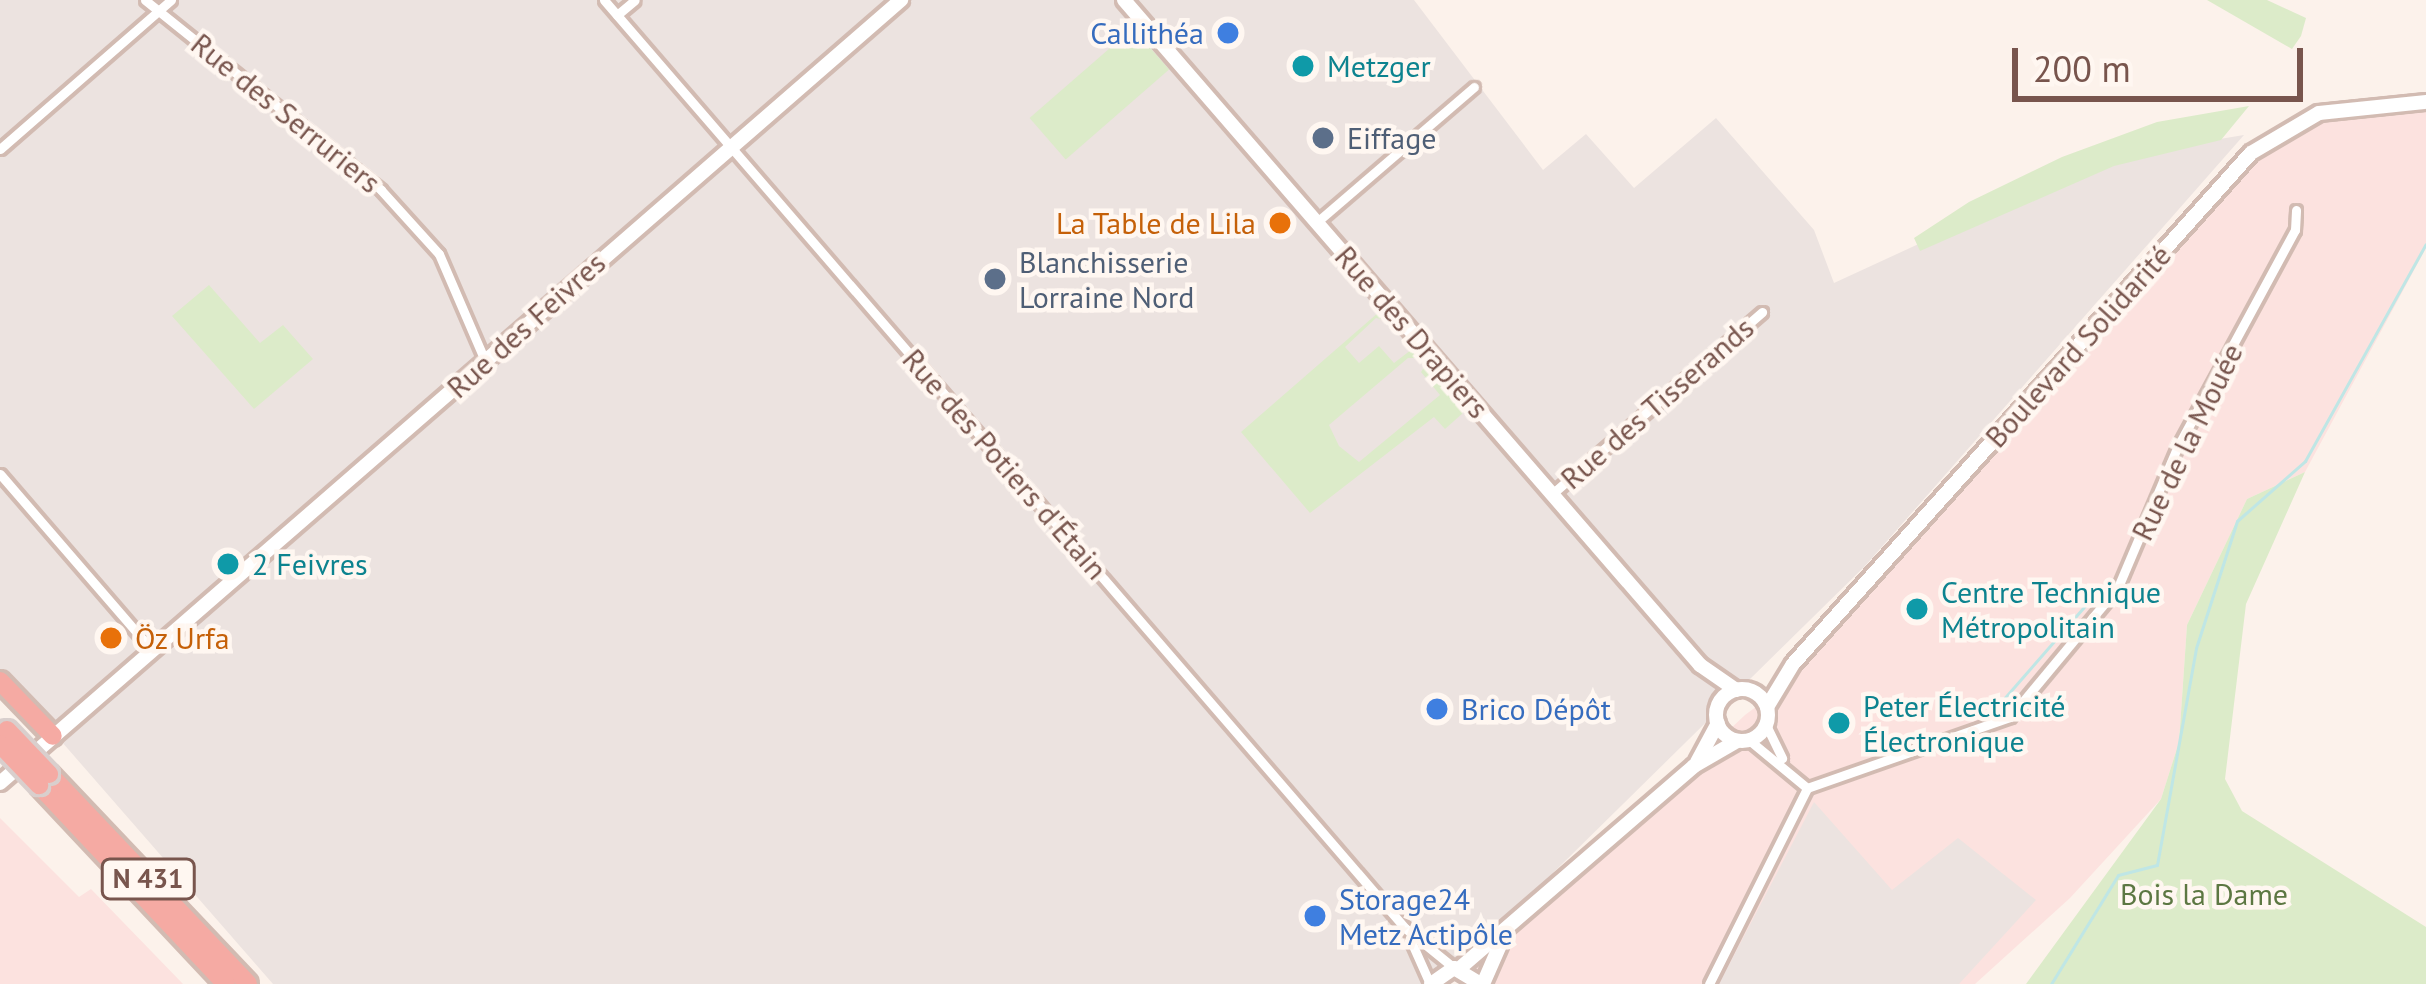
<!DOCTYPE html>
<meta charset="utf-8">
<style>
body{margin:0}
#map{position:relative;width:2426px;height:984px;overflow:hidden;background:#fcf2eb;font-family:"PT Sans",sans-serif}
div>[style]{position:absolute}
.commercial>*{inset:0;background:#fce2df}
.industrial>*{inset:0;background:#ece3e0}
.green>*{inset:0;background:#dcebc9;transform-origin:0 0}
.stream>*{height:3px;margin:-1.5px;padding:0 1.5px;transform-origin:1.5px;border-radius:1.5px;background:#bfe6e5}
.roads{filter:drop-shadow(3px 0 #d2bbb2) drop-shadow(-3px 0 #d2bbb2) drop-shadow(0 3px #d2bbb2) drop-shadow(0 -3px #d2bbb2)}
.street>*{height:9px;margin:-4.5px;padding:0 4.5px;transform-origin:4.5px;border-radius:4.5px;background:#fff}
.secondary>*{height:14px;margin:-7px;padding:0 7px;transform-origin:7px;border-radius:7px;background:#fff}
.secondary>.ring{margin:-7px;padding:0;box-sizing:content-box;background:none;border:14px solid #fff;border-radius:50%}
.highway>*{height:18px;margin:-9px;padding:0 9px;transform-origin:9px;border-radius:9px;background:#f5aaa3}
.bridges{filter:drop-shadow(3px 0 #d9cfcd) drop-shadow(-3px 0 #d9cfcd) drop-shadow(0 3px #d9cfcd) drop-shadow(0 -3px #d9cfcd)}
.highway-bridge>*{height:18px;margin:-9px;padding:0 9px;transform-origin:9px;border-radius:9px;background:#f5aaa3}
.dots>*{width:33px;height:33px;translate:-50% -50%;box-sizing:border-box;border:6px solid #fff7f1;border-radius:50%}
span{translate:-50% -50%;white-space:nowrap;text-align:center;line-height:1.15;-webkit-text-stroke:9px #fff7f1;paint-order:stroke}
.shield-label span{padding:3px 9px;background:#fff7f1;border:3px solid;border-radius:9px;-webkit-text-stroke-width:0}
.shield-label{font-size:27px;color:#78554d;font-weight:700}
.shop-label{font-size:30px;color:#366cbe}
.right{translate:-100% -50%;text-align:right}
.left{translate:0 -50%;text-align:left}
.culture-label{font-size:30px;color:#0d838f}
.street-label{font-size:30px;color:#78554d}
.service-label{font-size:30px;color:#4e5e75}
.food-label{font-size:30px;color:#c56008}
.park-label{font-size:30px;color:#5c7742}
.scale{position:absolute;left:2012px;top:48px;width:291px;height:54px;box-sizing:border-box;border:6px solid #78554d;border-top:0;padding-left:15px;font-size:36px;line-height:42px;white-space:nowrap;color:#78554d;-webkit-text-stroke:9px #fff7f1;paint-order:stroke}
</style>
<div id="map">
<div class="commercial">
<i style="clip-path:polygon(2397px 105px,2426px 109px,2426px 248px,2305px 472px,2247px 499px,2187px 625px,2179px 742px,2161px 799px,2070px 898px,1975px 984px,1460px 984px,1745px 715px,1788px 683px,2255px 158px,2318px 122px)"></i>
<i style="clip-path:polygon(0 818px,79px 897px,91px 889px,183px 984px,0 984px)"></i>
</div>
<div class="industrial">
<i style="clip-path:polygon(0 0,1414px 0,1543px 170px,1586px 134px,1634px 188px,1716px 118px,1814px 230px,1834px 283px,2105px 158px,2244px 135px,1865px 566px,1440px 984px,273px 984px,0 671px)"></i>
<i style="clip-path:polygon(1814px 802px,1892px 890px,1958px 838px,2036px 900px,1959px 984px,1719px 984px)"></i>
</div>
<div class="green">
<i style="clip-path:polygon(2207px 0,2267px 0,2306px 18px,2301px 36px,2292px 49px)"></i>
<i style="left:1133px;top:28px;width:55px;height:137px;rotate:49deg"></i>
<i style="clip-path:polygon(2249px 106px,2221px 140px,2114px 166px,1920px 251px,1914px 238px,1969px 202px,2062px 157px,2157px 122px)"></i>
<i style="clip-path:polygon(209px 285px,260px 343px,283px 325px,313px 359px,254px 409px,172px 316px)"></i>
<i style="clip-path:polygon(1379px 312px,1385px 320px,1376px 318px,1345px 347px,1359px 363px,1379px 346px,1394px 363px,1411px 350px,1418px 358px,1408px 358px,1329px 425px,1339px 446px,1359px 462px,1440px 395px,1421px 372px,1425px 366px,1463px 413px,1445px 429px,1434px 417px,1310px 513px,1241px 432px)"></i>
<i style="clip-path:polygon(2305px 472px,2246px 604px,2225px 779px,2242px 811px,2426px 927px,2426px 984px,2026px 984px,2161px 799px,2179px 742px,2187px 625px,2247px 499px)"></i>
</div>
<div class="stream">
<i style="left:2001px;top:702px;width:145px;rotate:-48.9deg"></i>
<i style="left:2051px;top:984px;width:128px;rotate:-58.4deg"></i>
<i style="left:2118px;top:875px;width:40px;rotate:-14.4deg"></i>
<i style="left:2157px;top:865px;width:220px;rotate:-79.8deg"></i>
<i style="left:2196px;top:648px;width:133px;rotate:-72.1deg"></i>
<i style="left:2237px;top:521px;width:91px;rotate:-41.4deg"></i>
<i style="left:2305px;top:461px;width:248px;rotate:-60.9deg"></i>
</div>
<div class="roads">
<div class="street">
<i style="left:145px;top:0;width:303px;rotate:38.8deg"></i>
<i style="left:381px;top:190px;width:86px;rotate:47.8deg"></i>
<i style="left:439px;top:254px;width:116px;rotate:66.7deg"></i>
<i style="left:604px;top:0;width:1226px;rotate:49.2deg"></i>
<i style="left:1405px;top:928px;width:63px;rotate:39.2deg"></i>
<i style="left:617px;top:15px;width:23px;rotate:-40deg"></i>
<i style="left:0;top:149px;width:227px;rotate:-41.1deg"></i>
<i style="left:1317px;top:222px;width:207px;rotate:-40.7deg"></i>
<i style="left:0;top:474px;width:231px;rotate:49.2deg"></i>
<i style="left:1552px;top:494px;width:278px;rotate:-40.9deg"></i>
<i style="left:1766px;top:725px;width:37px;rotate:64deg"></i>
<i style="left:1749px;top:740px;width:75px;rotate:39.6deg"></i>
<i style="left:1410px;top:939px;width:49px;rotate:66deg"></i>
<i style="left:1709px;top:984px;width:219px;rotate:-63.4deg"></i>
<i style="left:1807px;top:788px;width:215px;rotate:-19.3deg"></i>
<i style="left:2010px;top:717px;width:169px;rotate:-50.3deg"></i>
<i style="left:2118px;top:587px;width:151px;rotate:-67deg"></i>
<i style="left:2177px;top:448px;width:248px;rotate:-61.6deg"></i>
<i style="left:2295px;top:230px;width:20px;rotate:-87deg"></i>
</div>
<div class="secondary">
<i style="left:1124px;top:0;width:880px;rotate:49.1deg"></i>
<i style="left:1700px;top:665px;width:44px;rotate:34.8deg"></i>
<i class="ring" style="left:1716px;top:689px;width:38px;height:38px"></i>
<i style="left:1767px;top:707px;width:50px;rotate:-58.8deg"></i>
<i style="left:1793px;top:664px;width:686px;rotate:-48.13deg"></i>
<i style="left:2251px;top:153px;width:79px;rotate:-30.5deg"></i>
<i style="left:2319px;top:113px;width:108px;rotate:-5.9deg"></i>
<i style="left:1697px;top:762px;width:44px;rotate:-61.7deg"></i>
<i style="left:0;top:783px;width:1194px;rotate:-40.99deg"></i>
<i style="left:1460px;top:968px;width:309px;rotate:-40.8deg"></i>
<i style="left:1694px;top:766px;width:50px;rotate:-30.2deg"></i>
<i style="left:1431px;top:984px;width:28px;rotate:-35deg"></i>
<i style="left:1454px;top:968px;width:31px;rotate:31deg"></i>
<i style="left:1483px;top:984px;width:43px;rotate:-66.4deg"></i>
</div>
<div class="highway">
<i style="left:0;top:681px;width:76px;rotate:46.1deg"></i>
<i style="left:49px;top:774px;width:289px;rotate:46.5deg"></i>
<i style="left:39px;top:785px;width:273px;rotate:46.8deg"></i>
</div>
</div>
<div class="bridges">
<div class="highway-bridge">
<i style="left:7px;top:730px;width:61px;rotate:46.3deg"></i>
<i style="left:0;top:744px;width:57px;rotate:46.4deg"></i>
</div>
</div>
<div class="dots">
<i style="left:1228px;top:33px;background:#3f7fe0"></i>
<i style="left:1303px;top:66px;background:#0f9aa8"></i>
<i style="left:1323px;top:138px;background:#5c6f8a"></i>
<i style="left:1280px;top:223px;background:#e8710a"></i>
<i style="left:995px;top:279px;background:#5c6f8a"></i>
<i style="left:228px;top:564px;background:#0f9aa8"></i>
<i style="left:1917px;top:609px;background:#0f9aa8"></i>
<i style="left:111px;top:638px;background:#e8710a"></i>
<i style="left:1437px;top:709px;background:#3f7fe0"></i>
<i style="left:1839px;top:723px;background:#0f9aa8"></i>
<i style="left:1315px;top:916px;background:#3f7fe0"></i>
</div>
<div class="shield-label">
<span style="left:148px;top:879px">N 431</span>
</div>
<div class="shop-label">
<span class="right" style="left:1204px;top:33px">Callithéa</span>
<span class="left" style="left:1461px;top:709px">Brico Dépôt</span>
<span class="left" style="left:1339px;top:916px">Storage24<br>Metz Actipôle</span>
</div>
<div class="culture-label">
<span class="left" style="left:1327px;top:66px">Metzger</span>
<span class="left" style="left:252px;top:564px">2 Feivres</span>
<span class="left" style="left:1941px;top:609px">Centre Technique<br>Métropolitain</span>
<span class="left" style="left:1863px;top:723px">Peter Électricité<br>Électronique</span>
</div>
<div class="street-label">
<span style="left:286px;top:113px;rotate:39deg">Rue des Serruriers</span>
<span style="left:526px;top:325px;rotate:-42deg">Rue des Feivres</span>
<span style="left:1412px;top:332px;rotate:49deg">Rue des Drapiers</span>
<span style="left:2078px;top:346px;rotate:-48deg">Boulevard Solidarité</span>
<span style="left:1657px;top:403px;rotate:-41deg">Rue des Tisserands</span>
<span style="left:2187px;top:442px;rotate:-64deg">Rue de la Mouée</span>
<span style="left:1005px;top:464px;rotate:49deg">Rue des Potiers d'Étain</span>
</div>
<div class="service-label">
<span class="left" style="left:1347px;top:138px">Eiffage</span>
<span class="left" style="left:1019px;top:279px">Blanchisserie<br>Lorraine Nord</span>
</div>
<div class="food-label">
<span class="right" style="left:1256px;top:223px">La Table de Lila</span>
<span class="left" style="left:135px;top:638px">Öz Urfa</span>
</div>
<div class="park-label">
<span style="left:2204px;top:894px">Bois la Dame</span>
</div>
<div class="scale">200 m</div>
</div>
